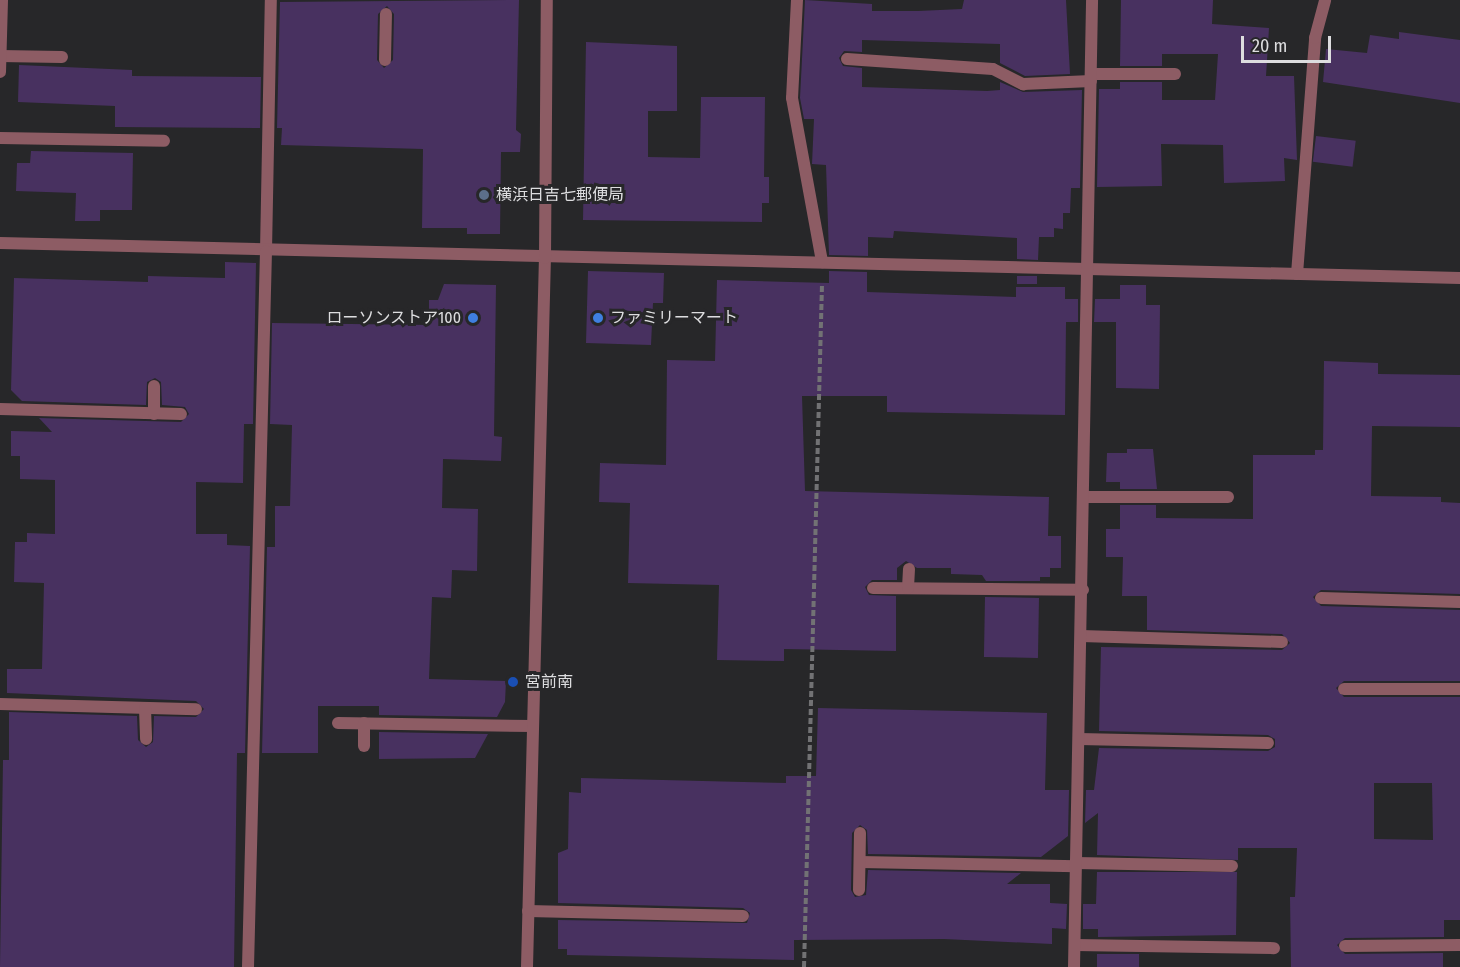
<!DOCTYPE html>
<meta charset="utf-8">
<style>
body{margin:0}
#map{position:relative;width:1460px;height:967px;overflow:hidden;background:#272729;font-family:"Fira Sans Condensed","Noto Sans JP",sans-serif}
div>[style]{position:absolute}
.building>*{inset:0;background:#483160;transform-origin:0 0}
.path>*{height:4px;margin-top:-2px;transform-origin:0;background:repeating-linear-gradient(90deg,#727274 0 6px,transparent 0 9px)}
.service>*{height:12px;margin:-6px;padding:0 6px;transform-origin:6px;border-radius:6px;background:#8d5c64}
.minor>*{height:12px;margin:-6px;padding:0 6px;transform-origin:6px;border-radius:6px;background:#8d5c64}
.tertiary>*{height:12px;margin:-6px;padding:0 6px;transform-origin:6px;border-radius:6px;background:#8d5c64}
.dots>*{width:16px;height:16px;translate:-50% -50%;box-sizing:border-box;border:3px solid #272729;border-radius:50%}
span{translate:-50% -50%;white-space:nowrap;text-align:center;line-height:1.15;-webkit-text-stroke:6px #272729;paint-order:stroke}
.poi-label{font-size:16px;color:#dddddf}
.left{translate:0 -50%;text-align:left}
.right{translate:-100% -50%;text-align:right}
.scale{position:absolute;left:1241px;top:36px;width:90px;height:27px;box-sizing:border-box;border:3px solid #dddddf;border-top:0;padding-left:8px;font-size:18px;line-height:21px;white-space:nowrap;color:#dddddf;-webkit-text-stroke:4px #272729;paint-order:stroke}
</style>
<div id="map">
<div class="building">
<i style="clip-path:polygon(evenodd,519px 0,516px 130px,521px 134px,520px 152px,501px 152px,500px 234px,467px 234px,467px 228px,422px 228px,423px 149px,281px 145px,282px 128px,277px 128px,280px 2px,519px 0,387px 6px,394px 14px,393px 60px,384px 68px,377px 60px,378px 14px,387px 6px)"></i>
<i style="clip-path:polygon(805px 0,872px 4px,872px 11px,918px 11px,962px 9px,964px 0,1066px 0,1070px 74px,1025px 76px,1000px 63px,1000px 44px,862px 40px,862px 52px,844px 51px,839px 58px,843px 66px,862px 68px,862px 87px,987px 91px,1000px 90px,1000px 82px,1023px 92px,1082px 90px,1080px 188px,1071px 188px,1070px 213px,1063px 213px,1063px 229px,1054px 228px,1054px 237px,1039px 237px,1038px 260px,1017px 259px,1017px 238px,894px 231px,893px 238px,868px 237px,868px 256px,829px 255px,826px 165px,812px 164px,814px 119px,804px 119px,800px 98px)"></i>
<i style="clip-path:polygon(1121px 0,1213px 0,1212px 24px,1269px 28px,1266px 76px,1294px 76px,1297px 160px,1284px 158px,1285px 181px,1224px 183px,1223px 145px,1161px 144px,1162px 186px,1097px 187px,1099px 89px,1120px 89px,1120px 82px,1162px 82px,1162px 100px,1215px 100px,1218px 54px,1162px 54px,1162px 66px,1120px 66px)"></i>
<i style="clip-path:polygon(1399px 32px,1460px 40px,1460px 103px,1323px 82px,1326px 49px,1367px 53px,1370px 35px,1399px 39px)"></i>
<i style="clip-path:polygon(586px 42px,677px 46px,677px 111px,648px 111px,648px 157px,700px 158px,701px 97px,765px 97px,764px 177px,769px 177px,769px 203px,762px 203px,762px 222px,583px 220px)"></i>
<i style="clip-path:polygon(19px 65px,132px 70px,132px 76px,261px 77px,260px 128px,115px 127px,115px 106px,18px 102px)"></i>
<i style="left:1316px;top:136px;width:40px;height:26px;rotate:7deg"></i>
<i style="clip-path:polygon(31px 151px,133px 153px,132px 210px,100px 210px,100px 221px,75px 221px,76px 193px,16px 191px,17px 163px,30px 163px)"></i>
<i style="clip-path:polygon(225px 262px,256px 263px,253px 424px,244px 424px,243px 483px,196px 482px,196px 534px,227px 534px,227px 545px,250px 546px,245px 753px,237px 753px,234px 967px,0 967px,3px 760px,9px 760px,9px 712px,137px 716px,138px 740px,146px 747px,153px 742px,154px 716px,196px 717px,204px 709px,196px 701px,7px 693px,7px 669px,42px 669px,44px 583px,14px 582px,15px 542px,27px 542px,27px 533px,55px 534px,55px 480px,20px 479px,20px 456px,11px 456px,11px 431px,52px 432px,39px 418px,181px 422px,189px 414px,185px 407px,162px 405px,161px 382px,155px 378px,147px 382px,146px 405px,22px 401px,11px 390px,14px 278px,148px 282px,148px 276px,225px 278px)"></i>
<i style="clip-path:polygon(588px 271px,664px 273px,663px 303px,653px 303px,651px 345px,586px 343px)"></i>
<i style="clip-path:polygon(829px 271px,867px 272px,867px 292px,1016px 297px,1016px 287px,1065px 287px,1065px 299px,1078px 299px,1078px 322px,1066px 322px,1065px 415px,887px 412px,887px 396px,802px 396px,805px 491px,1049px 497px,1048px 536px,1061px 536px,1061px 568px,1050px 568px,1050px 577px,1040px 577px,1040px 581px,986px 581px,982px 575px,951px 574px,951px 568px,917px 568px,906px 561px,897px 568px,897px 580px,872px 580px,865px 587px,869px 595px,896px 596px,896px 651px,784px 649px,784px 661px,717px 660px,719px 585px,628px 583px,630px 503px,599px 502px,600px 463px,666px 465px,667px 360px,715px 361px,717px 280px,829px 283px)"></i>
<i style="left:1017px;top:276px;width:20px;height:8px"></i>
<i style="clip-path:polygon(444px 284px,496px 285px,494px 436px,502px 437px,501px 461px,443px 459px,442px 508px,478px 509px,477px 571px,452px 570px,451px 598px,432px 597px,429px 679px,506px 681px,505px 702px,497px 717px,379px 715px,379px 706px,318px 706px,318px 753px,262px 753px,267px 547px,275px 547px,275px 506px,290px 506px,292px 425px,270px 424px,272px 323px,429px 325px,429px 300px,438px 300px)"></i>
<i style="clip-path:polygon(1120px 285px,1146px 285px,1146px 305px,1160px 305px,1159px 389px,1116px 388px,1116px 322px,1094px 322px,1095px 299px,1120px 299px)"></i>
<i style="clip-path:polygon(evenodd,1324px 361px,1378px 363px,1378px 374px,1460px 375px,1460px 427px,1372px 426px,1371px 496px,1441px 497px,1441px 502px,1460px 503px,1460px 594px,1321px 590px,1313px 597px,1321px 606px,1460px 610px,1460px 681px,1344px 681px,1336px 688px,1344px 697px,1460px 697px,1460px 920px,1444px 920px,1444px 937px,1345px 938px,1337px 945px,1345px 954px,1443px 953px,1443px 967px,1291px 967px,1290px 897px,1295px 897px,1297px 848px,1238px 848px,1238px 860px,1097px 855px,1098px 813px,1085px 823px,1086px 790px,1094px 790px,1099px 748px,1268px 751px,1275px 747px,1275px 739px,1268px 735px,1099px 731px,1101px 647px,1282px 650px,1290px 643px,1282px 634px,1147px 630px,1147px 596px,1122px 596px,1123px 557px,1106px 557px,1106px 529px,1120px 529px,1120px 505px,1156px 505px,1156px 518px,1253px 519px,1253px 455px,1315px 455px,1315px 450px,1323px 450px,1324px 361px,1374px 783px,1432px 783px,1433px 840px,1374px 839px,1374px 783px)"></i>
<i style="clip-path:polygon(1127px 449px,1153px 449px,1157px 489px,1120px 489px,1120px 482px,1106px 482px,1107px 453px,1127px 453px)"></i>
<i style="left:985px;top:597px;width:54px;height:60px;rotate:1deg"></i>
<i style="clip-path:polygon(818px 708px,1047px 713px,1045px 790px,1069px 790px,1068px 836px,1041px 857px,868px 854px,867px 830px,860px 825px,852px 833px,851px 890px,855px 897px,866px 895px,868px 870px,1021px 873px,1007px 884px,1050px 884px,1050px 903px,1067px 904px,1066px 929px,1052px 928px,1052px 944px,944px 939px,794px 940px,794px 960px,567px 955px,567px 949px,558px 949px,558px 920px,747px 923px,750px 913px,743px 908px,558px 903px,558px 853px,568px 849px,569px 792px,581px 793px,581px 778px,786px 783px,786px 776px,816px 776px)"></i>
<i style="clip-path:polygon(379px 732px,488px 734px,475px 758px,379px 759px)"></i>
<i style="clip-path:polygon(1097px 872px,1237px 872px,1236px 935px,1098px 937px,1098px 929px,1083px 929px,1083px 904px,1096px 904px)"></i>
<i style="left:1097px;top:954px;width:42px;height:13px"></i>
</div>
<div class="path">
<i style="left:804px;top:967px;width:683px;rotate:-88.49deg"></i>
</div>
<div class="service">
<i style="left:797px;top:0;width:98px;rotate:92.9deg"></i>
<i style="left:792px;top:98px;width:167px;rotate:79.6deg"></i>
<i style="left:0;top:56px;width:62px;rotate:0.9deg"></i>
<i style="left:847px;top:59px;width:146px;rotate:3.9deg"></i>
<i style="left:993px;top:69px;width:34px;rotate:27deg"></i>
<i style="left:1023px;top:84px;width:68px;rotate:-2.5deg"></i>
<i style="left:385px;top:60px;width:46px;rotate:-88.8deg"></i>
<i style="left:1092px;top:74px;width:83px"></i>
<i style="left:266px;top:251px;width:251px;rotate:-88.9deg"></i>
<i style="left:1297px;top:274px;width:237px;rotate:-85.6deg"></i>
<i style="left:1315px;top:38px;width:39px;rotate:-75deg"></i>
<i style="left:0;top:704px;width:196px;rotate:1.5deg"></i>
<i style="left:145px;top:708px;width:31px;rotate:88deg"></i>
</div>
<div class="minor">
<i style="left:0;top:72px;width:72px;rotate:-88.4deg"></i>
<i style="left:0;top:138px;width:164px;rotate:1deg"></i>
<i style="left:0;top:243px;width:1460px;rotate:1.37deg"></i>
<i style="left:0;top:409px;width:181px;rotate:1.6deg"></i>
<i style="left:154px;top:414px;width:28px;rotate:-90deg"></i>
<i style="left:1085px;top:497px;width:143px"></i>
<i style="left:873px;top:588px;width:210px;rotate:0.5deg"></i>
<i style="left:908px;top:588px;width:19px;rotate:-87deg"></i>
<i style="left:1321px;top:598px;width:139px;rotate:1.6deg"></i>
<i style="left:1081px;top:636px;width:201px;rotate:1.7deg"></i>
<i style="left:1344px;top:689px;width:116px"></i>
<i style="left:338px;top:723px;width:195px;rotate:0.9deg"></i>
<i style="left:364px;top:723px;width:23px;rotate:90deg"></i>
<i style="left:1079px;top:739px;width:189px;rotate:1.2deg"></i>
<i style="left:860px;top:862px;width:216px;rotate:1.1deg"></i>
<i style="left:1076px;top:863px;width:156px;rotate:1.1deg"></i>
<i style="left:859px;top:890px;width:57px;rotate:-89deg"></i>
<i style="left:528px;top:911px;width:215px;rotate:1.3deg"></i>
<i style="left:1075px;top:945px;width:199px;rotate:0.9deg"></i>
<i style="left:1345px;top:946px;width:115px;rotate:-0.5deg"></i>
<i style="left:248px;top:967px;width:716px;rotate:-88.56deg"></i>
<i style="left:1074px;top:967px;width:967px;rotate:-88.93deg"></i>
</div>
<div class="tertiary">
<i style="left:527px;top:967px;width:709px;rotate:-88.55deg"></i>
<i style="left:545px;top:258px;width:258px;rotate:-89.6deg"></i>
</div>
<div class="dots">
<i style="left:484px;top:195px;background:#5c6f8a"></i>
<i style="left:473px;top:318px;background:#3f7fe0"></i>
<i style="left:598px;top:318px;background:#3f7fe0"></i>
<i style="left:513px;top:682px;background:#1a4fb4"></i>
</div>
<div class="poi-label">
<span class="left" style="left:496px;top:195px">横浜日吉七郵便局</span>
<span class="right" style="left:461px;top:318px">ローソンストア100</span>
<span class="left" style="left:610px;top:318px">ファミリーマート</span>
<span class="left" style="left:525px;top:682px">宮前南</span>
</div>
<div class="scale">20 m</div>
</div>
